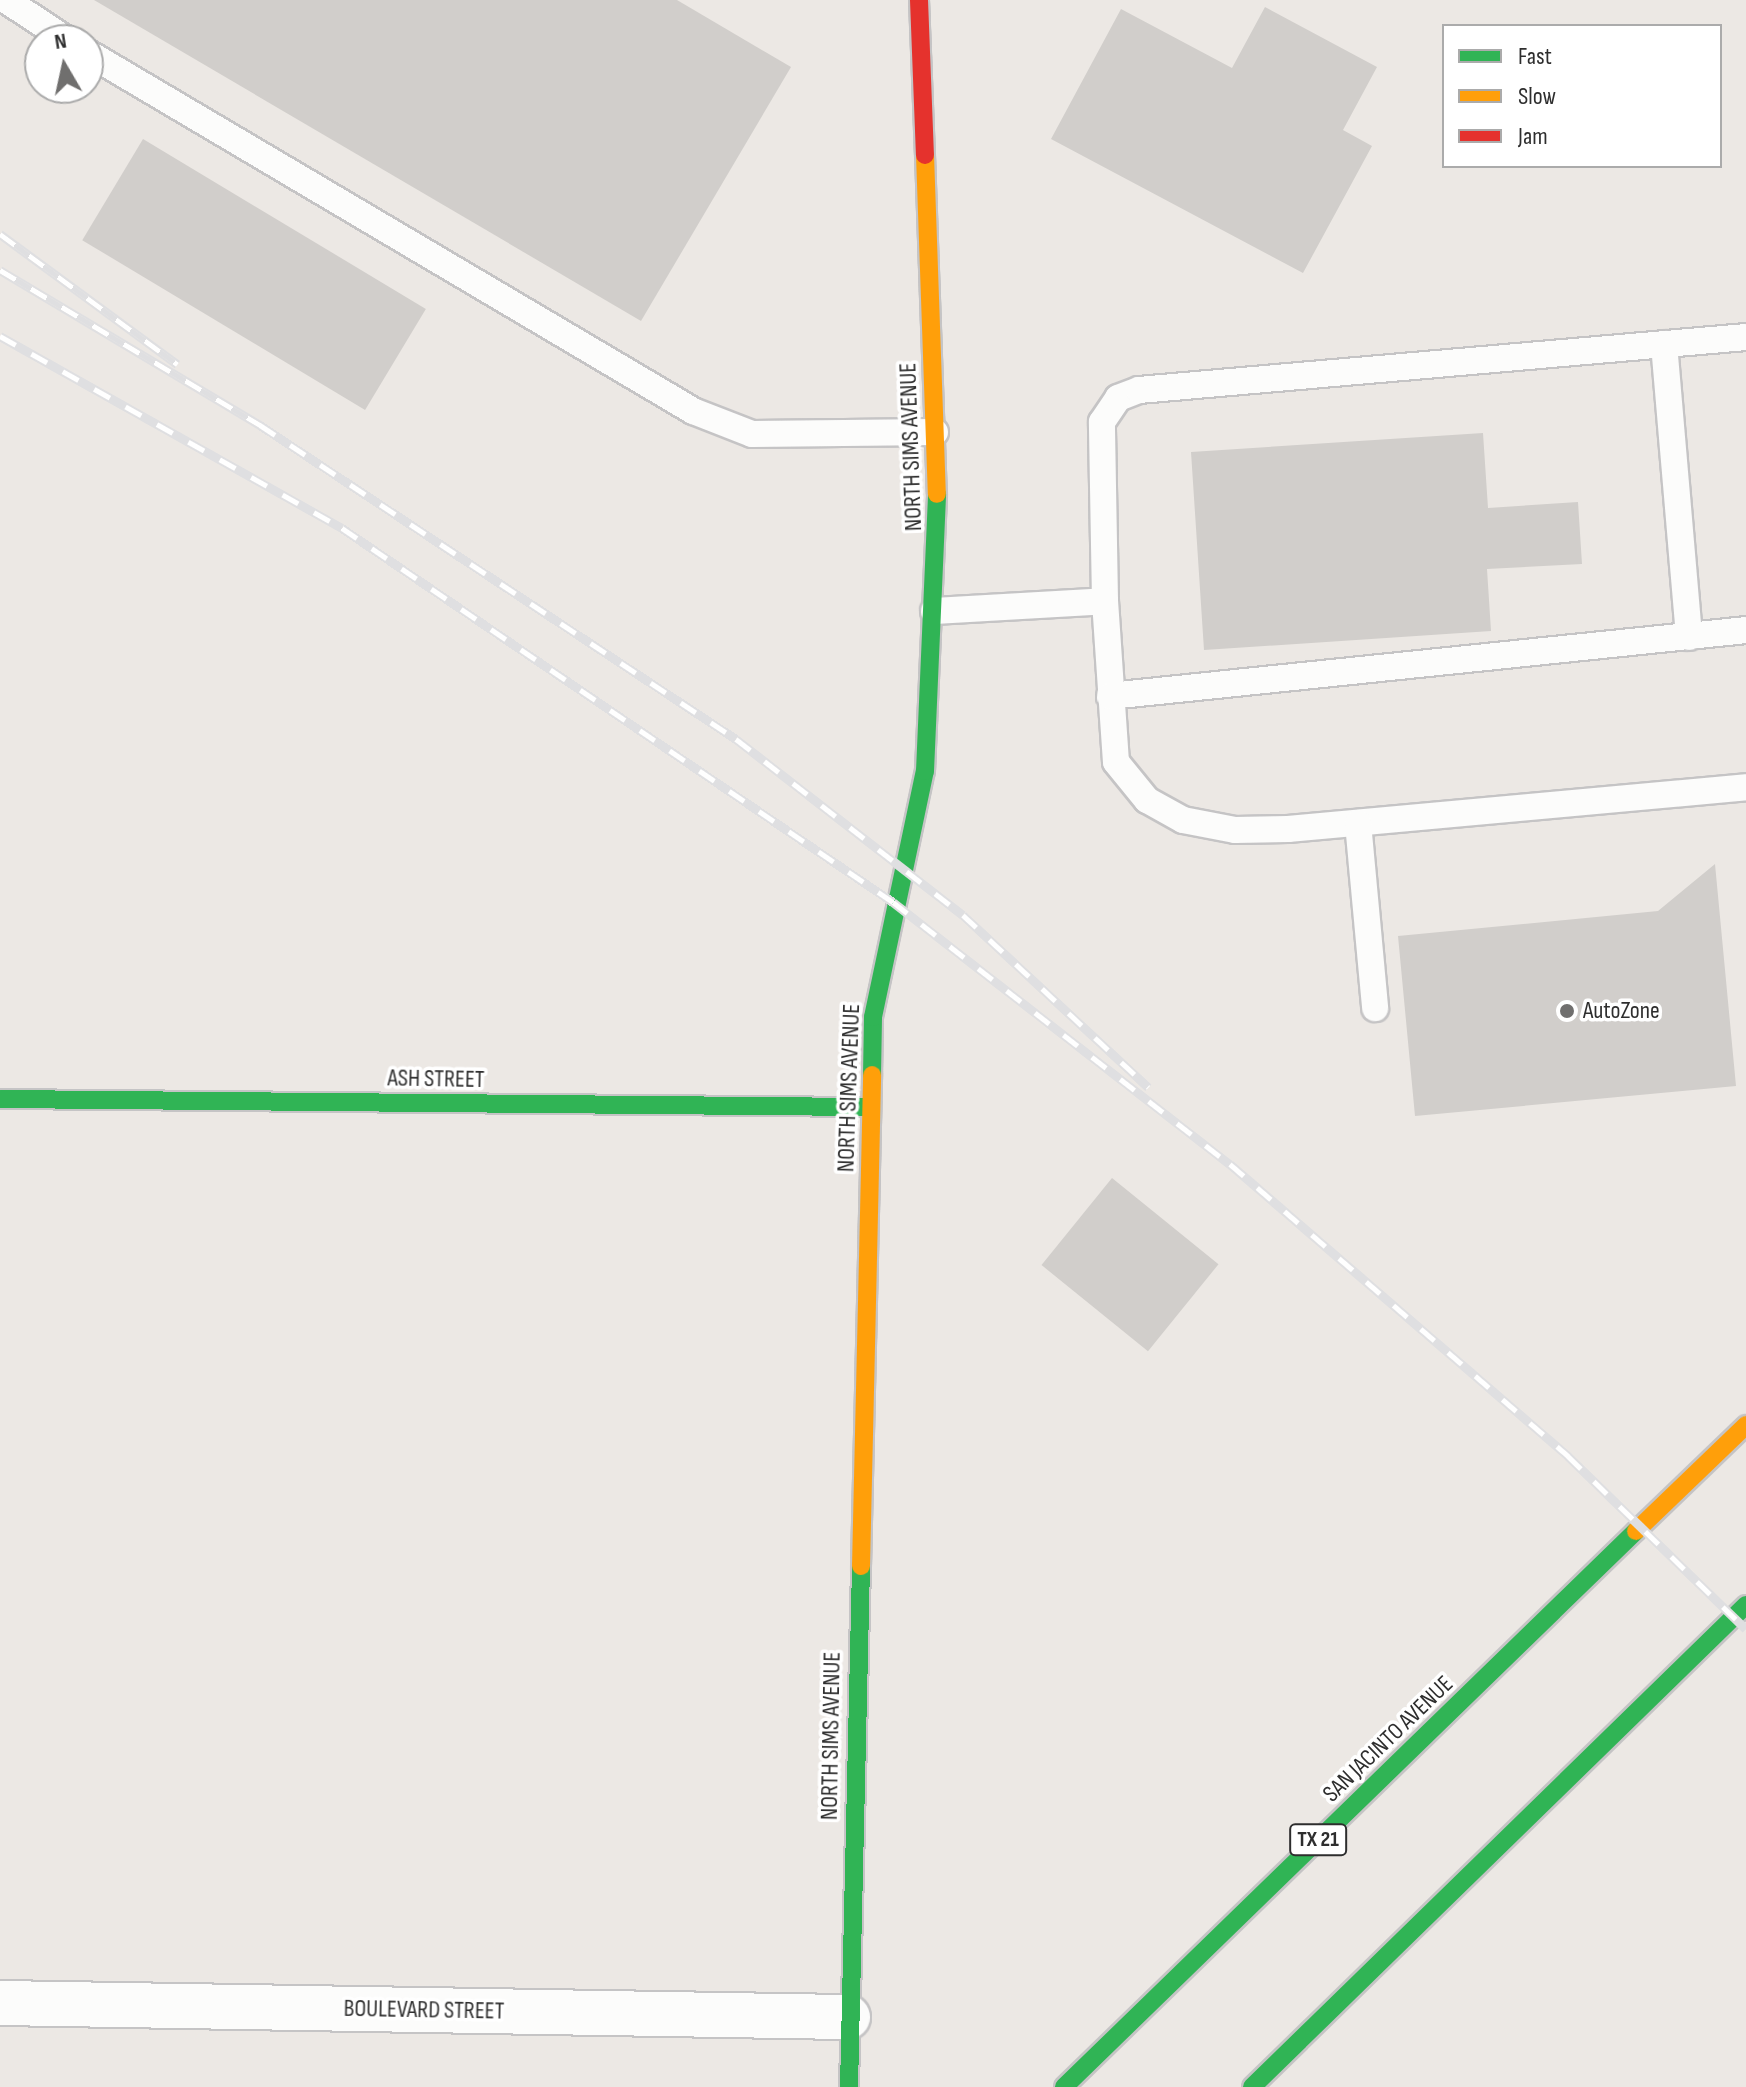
<!DOCTYPE html>
<style>
body{margin:0}
#map{position:relative;width:1746px;height:2087px;overflow:hidden;background:#ece8e4;font-family:"Sofia Sans Condensed",sans-serif}
div>[style]{position:absolute}
.building>*{inset:0;background:#d1cecb;transform-origin:0 0}
.roads{filter:drop-shadow(2px 0 #c5c4c5) drop-shadow(-2px 0 #c5c4c5) drop-shadow(0 2px #c5c4c5) drop-shadow(0 -2px #c5c4c5)}
.lane>*{height:26px;margin:-13px;padding:0 13px;transform-origin:13px;border-radius:13px;background:#fcfcfb}
.street>*{height:44px;margin:-22px;padding:0 22px;transform-origin:22px;border-radius:22px;background:#fcfcfb}
.fast>*{height:18px;margin:-9px;padding:0 9px;transform-origin:9px;border-radius:9px;background:#30b455}
.slow>*{height:18px;margin:-9px;padding:0 9px;transform-origin:9px;border-radius:9px;background:#ff9f0a}
.jam>*{height:18px;margin:-9px;padding:0 9px;transform-origin:9px;border-radius:9px;background:#e5322d}
.rail>*{height:9px;margin-top:-4.5px;transform-origin:0;background:repeating-linear-gradient(90deg,#fff 0 18px,#dfdfe1 0 36px);box-sizing:border-box;border-block:2px solid #dfdfe1}
.dots>*{width:22px;height:22px;translate:-50% -50%;box-sizing:border-box;border:4px solid #fff;border-radius:50%}
span{translate:-50% -50%;white-space:nowrap;text-align:center;line-height:1.15;-webkit-text-stroke:7px #fff;paint-order:stroke}
.shield-label span{padding:2px 6px;background:#fff;border:2px solid;border-radius:6px;-webkit-text-stroke-width:0}
.shield-label{font-size:22px;color:#2e2e2e;font-weight:700}
.street-label{font-size:24px;color:#2e2e2e}
.poi-label{font-size:24px;color:#2e2e2e}
.left{translate:0 -50%;text-align:left}
.legend{position:absolute;left:1442px;top:24px;width:280px;height:144px;box-sizing:border-box;background:#fff;border:2px solid #ababab;margin:0;padding:10px 14px;list-style:none;font-size:24px;color:#2e2e2e}
.legend li{display:flex;align-items:center;gap:16px;height:40px}
.legend b{width:40px;border:2px solid #ababab}
.north{position:absolute;left:24px;top:24px;width:80px;height:80px;box-sizing:border-box;background:#fff;border:2px solid #ababab;border-radius:50%;rotate:351deg;font-size:22px;font-weight:700;line-height:32px;text-align:center;color:#2e2e2e}
.north::after{content:'';display:block;margin:auto;width:28px;height:36px;background:#706f6e;clip-path:polygon(50% 0,100% 100%,50% 72%,0 100%)}
</style>
<div id="map">
<div class="building">
<i style="clip-path:polygon(94px 0,677px 0,791px 67px,641px 321px)"></i>
<i style="clip-path:polygon(1265px 7px,1377px 67px,1343px 130px,1372px 146px,1303px 273px,1051px 139px,1121px 9px,1232px 68px)"></i>
<i style="left:143px;top:139px;width:330px;height:118px;rotate:31deg"></i>
<i style="clip-path:polygon(1483px 433px,1488px 508px,1578px 502px,1582px 564px,1487px 569px,1491px 631px,1204px 650px,1191px 452px)"></i>
<i style="clip-path:polygon(1715px 864px,1736px 1086px,1415px 1116px,1398px 936px,1658px 911px)"></i>
<i style="left:1112px;top:1178px;width:137px;height:112px;rotate:39deg"></i>
</div>
<div class="roads">
<div class="lane">
<i style="left:6px;top:0;width:73px;rotate:33.3deg"></i>
<i style="left:88px;top:53px;width:703px;rotate:30.61deg"></i>
<i style="left:693px;top:411px;width:63px;rotate:21.3deg"></i>
<i style="left:752px;top:434px;width:183px;rotate:-0.6deg"></i>
<i style="left:1664px;top:344px;width:294px;rotate:85.1deg"></i>
<i style="left:1105px;top:601px;width:179px;rotate:-91deg"></i>
<i style="left:1102px;top:422px;width:29px;rotate:-56deg"></i>
<i style="left:1118px;top:398px;width:22px;rotate:-21deg"></i>
<i style="left:1139px;top:390px;width:609px;rotate:-4.99deg"></i>
<i style="left:934px;top:611px;width:171px;rotate:-3.3deg"></i>
<i style="left:1105px;top:601px;width:161px;rotate:86.1deg"></i>
<i style="left:1116px;top:762px;width:49px;rotate:50.8deg"></i>
<i style="left:1147px;top:800px;width:41px;rotate:29.1deg"></i>
<i style="left:1183px;top:820px;width:53px;rotate:10.9deg"></i>
<i style="left:1235px;top:830px;width:53px;rotate:-1.1deg"></i>
<i style="left:1288px;top:829px;width:460px;rotate:-5.2deg"></i>
<i style="left:1110px;top:696px;width:639px;rotate:-5.92deg"></i>
<i style="left:1358px;top:823px;width:186px;rotate:84.7deg"></i>
</div>
<div class="street">
<i style="left:0;top:2003px;width:848px;rotate:0.95deg"></i>
</div>
<div class="fast">
<i style="left:872px;top:1075px;width:58px;rotate:-89deg"></i>
<i style="left:873px;top:1017px;width:251px;rotate:-78.1deg"></i>
<i style="left:925px;top:771px;width:277px;rotate:-87.5deg"></i>
<i style="left:0;top:1099px;width:871px;rotate:0.53deg"></i>
<i style="left:849px;top:2087px;width:521px;rotate:-88.68deg"></i>
<i style="left:1064px;top:2087px;width:798px;rotate:-44.19deg"></i>
<i style="left:1252px;top:2087px;width:690px;rotate:-44.3deg"></i>
</div>
<div class="slow">
<i style="left:925px;top:155px;width:339px;rotate:88deg"></i>
<i style="left:1636px;top:1531px;width:153px;rotate:-43.9deg"></i>
<i style="left:861px;top:1566px;width:491px;rotate:-88.7deg"></i>
</div>
<div class="jam">
<i style="left:919px;top:0;width:155px;rotate:87.8deg"></i>
</div>
</div>
<div class="rail">
<i style="left:0;top:234px;width:220px;rotate:36.3deg"></i>
<i style="left:0;top:270px;width:303px;rotate:30.8deg"></i>
<i style="left:260px;top:425px;width:570px;rotate:33.41deg"></i>
<i style="left:736px;top:739px;width:287px;rotate:37.8deg"></i>
<i style="left:963px;top:915px;width:253px;rotate:42.9deg"></i>
<i style="left:0;top:336px;width:392px;rotate:29.3deg"></i>
<i style="left:342px;top:528px;width:666px;rotate:34.17deg"></i>
<i style="left:893px;top:902px;width:427px;rotate:37.9deg"></i>
<i style="left:1230px;top:1164px;width:447px;rotate:40.8deg"></i>
<i style="left:1568px;top:1456px;width:248px;rotate:44.2deg"></i>
</div>
<div class="dots">
<i style="left:1567px;top:1011px;background:#706f6e"></i>
</div>
<div class="shield-label">
<span style="left:1318px;top:1840px">TX 21</span>
</div>
<div class="street-label">
<span style="left:911px;top:447px;rotate:-92deg">NORTH SIMS AVENUE</span>
<span style="left:436px;top:1079px;rotate:1deg">ASH STREET</span>
<span style="left:849px;top:1088px;rotate:-88deg">NORTH SIMS AVENUE</span>
<span style="left:831px;top:1736px;rotate:-89deg">NORTH SIMS AVENUE</span>
<span style="left:1388px;top:1739px;rotate:-44deg">SAN JACINTO AVENUE</span>
<span style="left:424px;top:2010px;rotate:1deg">BOULEVARD STREET</span>
</div>
<div class="poi-label">
<span class="left" style="left:1583px;top:1011px">AutoZone</span>
</div>
<ul class="legend">
<li><b style="height:10px;background:#30b455"></b>Fast</li>
<li><b style="height:10px;background:#ff9f0a"></b>Slow</li>
<li><b style="height:10px;background:#e5322d"></b>Jam</li>
</ul>
<div class="north">N</div>
</div>
